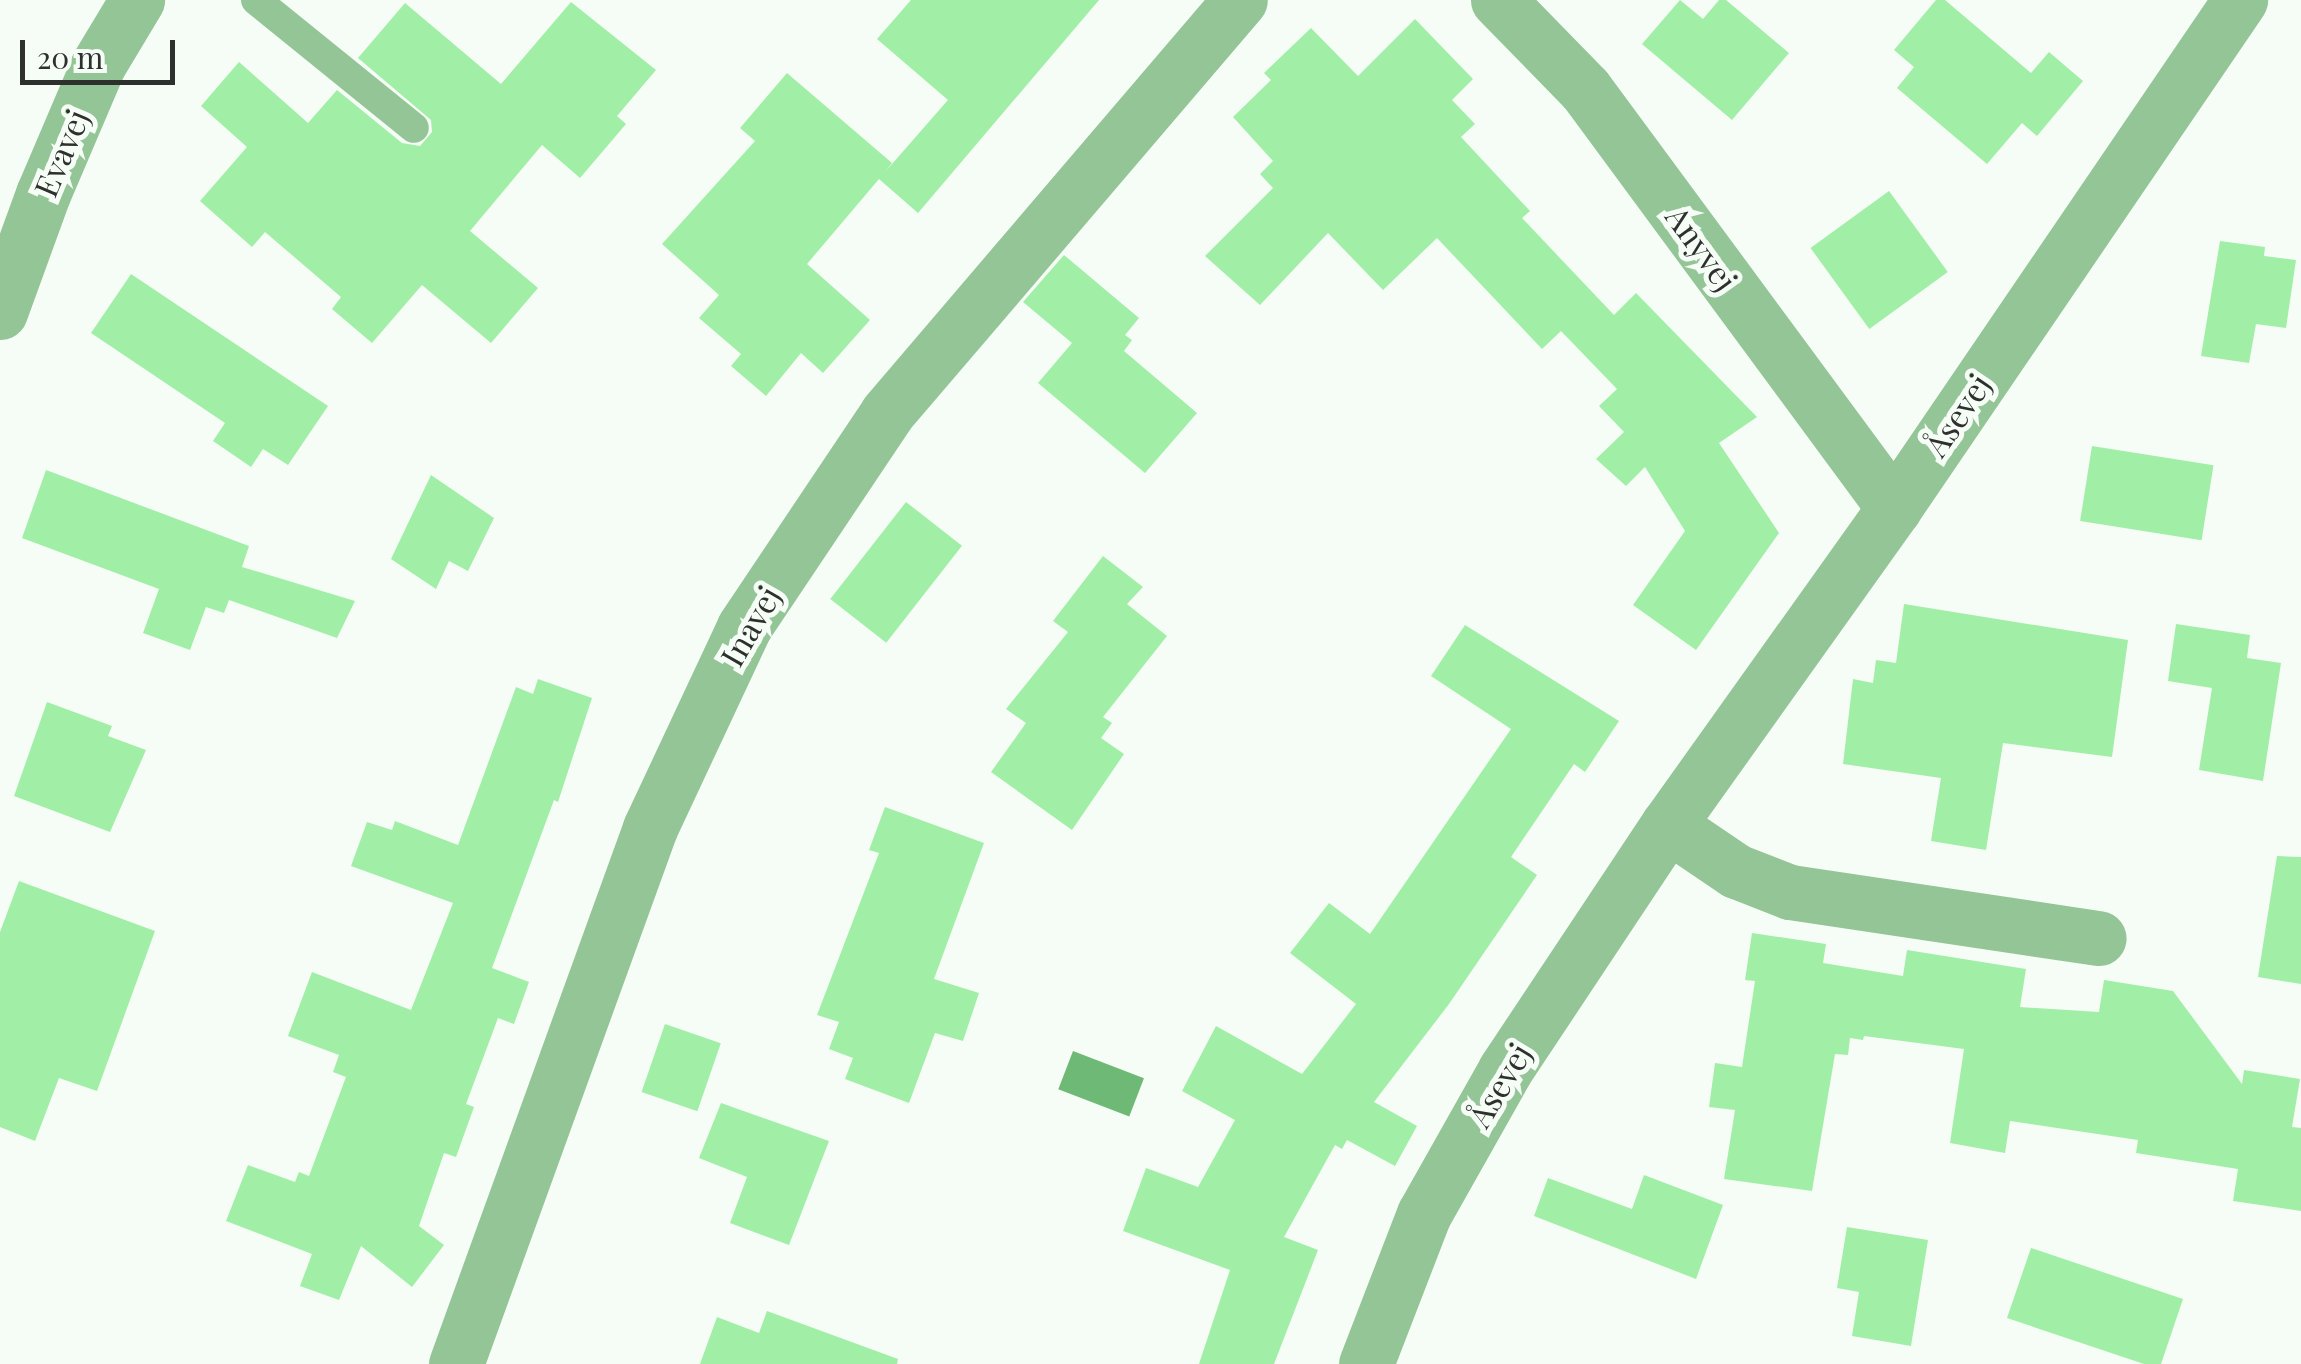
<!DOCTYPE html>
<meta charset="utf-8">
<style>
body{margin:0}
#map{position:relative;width:2301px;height:1364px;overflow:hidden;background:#f6fdf6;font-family:"Playfair Display",serif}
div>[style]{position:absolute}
.water>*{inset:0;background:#6eb975;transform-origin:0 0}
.building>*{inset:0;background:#a1eea7;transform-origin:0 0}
.lane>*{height:30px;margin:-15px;padding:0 15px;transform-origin:15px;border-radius:15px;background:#94c597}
.street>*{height:55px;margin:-27.5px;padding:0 27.5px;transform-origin:27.5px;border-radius:27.5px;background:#94c597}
span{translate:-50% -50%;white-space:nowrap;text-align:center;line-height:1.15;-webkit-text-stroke:10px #f6fdf6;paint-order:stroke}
.street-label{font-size:32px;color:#2d302d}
.scale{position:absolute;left:20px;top:40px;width:155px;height:45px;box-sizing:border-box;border:5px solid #2d302d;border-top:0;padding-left:12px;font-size:30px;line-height:35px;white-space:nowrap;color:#2d302d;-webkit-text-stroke:8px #f6fdf6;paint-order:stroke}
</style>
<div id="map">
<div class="water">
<i style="left:1073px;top:1051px;width:76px;height:41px;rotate:21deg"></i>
</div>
<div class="building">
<i style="clip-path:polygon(911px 0,1099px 0,918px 213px,879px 179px,807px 264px,870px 320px,823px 373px,801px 353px,766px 396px,731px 366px,741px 354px,699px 318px,719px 295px,662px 244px,755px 141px,740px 128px,787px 73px,892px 163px,885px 172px,948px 100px,877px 39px)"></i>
<i style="clip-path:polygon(1680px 0,1703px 19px,1719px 0,1726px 0,1789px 53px,1732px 120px,1642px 44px)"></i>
<i style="clip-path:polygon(1936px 0,1945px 0,2031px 73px,2049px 52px,2083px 81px,2037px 136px,2022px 123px,1987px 164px,1897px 88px,1914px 67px,1894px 50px)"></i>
<i style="clip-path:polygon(571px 2px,656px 70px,617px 116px,626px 124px,580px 178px,542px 145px,470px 231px,538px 288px,491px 343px,422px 285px,372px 343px,332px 309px,341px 297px,265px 232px,252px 247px,200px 201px,247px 147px,201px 106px,239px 62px,308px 123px,337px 90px,402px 143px,420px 146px,432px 132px,431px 120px,358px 58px,405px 3px,501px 84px)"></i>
<i style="clip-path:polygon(1415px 19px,1473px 79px,1452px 100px,1475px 124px,1461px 137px,1530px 211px,1522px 218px,1614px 315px,1636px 293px,1757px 417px,1719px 443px,1779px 533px,1696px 650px,1633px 605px,1685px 531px,1645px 467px,1626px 486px,1596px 459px,1624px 432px,1599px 406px,1617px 389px,1561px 331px,1542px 349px,1437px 238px,1383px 290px,1328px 233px,1260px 305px,1205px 256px,1273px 188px,1260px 174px,1273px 161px,1233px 117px,1271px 80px,1264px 73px,1311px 28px,1358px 76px)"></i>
<i style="left:1889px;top:191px;width:100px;height:97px;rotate:54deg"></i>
<i style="clip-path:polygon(2220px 241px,2265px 247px,2264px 256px,2296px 260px,2286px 328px,2256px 324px,2249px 363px,2201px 356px)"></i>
<i style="clip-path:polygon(1064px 255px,1139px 318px,1125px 335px,1132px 340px,1124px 351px,1197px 413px,1145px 473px,1038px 383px,1072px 343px,1023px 302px)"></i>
<i style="clip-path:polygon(131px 274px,328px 406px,288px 465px,263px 449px,251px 467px,213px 441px,225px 423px,91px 333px)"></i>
<i style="left:2092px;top:446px;width:123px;height:76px;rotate:9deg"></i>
<i style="clip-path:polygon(46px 470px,249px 546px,242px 567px,355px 601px,337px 638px,229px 600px,224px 613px,206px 607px,190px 650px,143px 633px,159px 589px,22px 538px)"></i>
<i style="clip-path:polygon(431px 475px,494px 518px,468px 571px,449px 561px,436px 589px,391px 559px)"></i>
<i style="left:906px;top:502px;width:71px;height:123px;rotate:38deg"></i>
<i style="clip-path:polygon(1103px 556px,1143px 587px,1127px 604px,1167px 636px,1103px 717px,1112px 723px,1101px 738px,1124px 754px,1072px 830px,991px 772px,1026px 723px,1006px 709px,1068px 632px,1053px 621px)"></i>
<i style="clip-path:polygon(1904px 604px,2128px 640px,2112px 757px,2003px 743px,1986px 850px,1931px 841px,1941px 778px,1843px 764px,1853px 679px,1873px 683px,1876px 660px,1896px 663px)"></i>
<i style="clip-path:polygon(2176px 624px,2250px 635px,2247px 658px,2281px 663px,2263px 781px,2199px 770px,2212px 688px,2168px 681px)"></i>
<i style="clip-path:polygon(1465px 625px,1619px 721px,1585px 772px,1574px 764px,1511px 857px,1537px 875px,1449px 1004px,1374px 1102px,1417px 1126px,1395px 1166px,1347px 1140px,1342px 1149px,1335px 1145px,1284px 1237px,1318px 1250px,1274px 1364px,1199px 1364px,1230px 1270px,1123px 1231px,1146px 1168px,1198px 1187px,1235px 1120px,1182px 1091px,1216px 1026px,1302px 1074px,1356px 1004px,1290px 953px,1329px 903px,1370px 934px,1511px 729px,1431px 676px)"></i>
<i style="clip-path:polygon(538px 679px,592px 698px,558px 802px,554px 800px,492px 968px,529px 982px,514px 1024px,498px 1018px,466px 1104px,474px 1107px,456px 1157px,444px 1153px,419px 1226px,444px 1245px,412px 1287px,361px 1246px,339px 1300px,300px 1286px,312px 1254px,226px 1221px,248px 1165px,295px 1182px,299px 1172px,309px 1176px,346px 1077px,333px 1072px,339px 1055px,288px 1036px,312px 972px,411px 1010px,453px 903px,351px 866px,367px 822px,392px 830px,395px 821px,458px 845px,516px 687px,533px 694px)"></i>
<i style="clip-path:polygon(47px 702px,112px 726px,108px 736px,146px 750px,110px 832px,14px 796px)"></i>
<i style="clip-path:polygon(885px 807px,984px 843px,934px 979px,979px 993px,963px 1041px,935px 1033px,909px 1103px,845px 1079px,853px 1058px,829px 1049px,839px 1022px,817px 1015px,879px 853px,869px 850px)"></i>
<i style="clip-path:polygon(2277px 856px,2301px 857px,2301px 984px,2258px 977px)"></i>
<i style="clip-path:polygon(19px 881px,155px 931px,97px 1091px,59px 1078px,35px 1141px,0 1127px,0 932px)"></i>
<i style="clip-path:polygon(1752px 933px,1826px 944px,1823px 963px,1903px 976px,1907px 950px,2026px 969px,2020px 1007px,2099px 1012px,2104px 980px,2173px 991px,2242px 1084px,2244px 1070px,2300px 1079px,2292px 1127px,2301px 1128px,2301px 1211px,2233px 1201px,2238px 1169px,2136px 1153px,2138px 1140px,2010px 1121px,2005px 1153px,1950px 1143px,1964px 1049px,1864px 1036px,1863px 1040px,1850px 1038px,1848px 1055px,1835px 1054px,1812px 1191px,1724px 1179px,1735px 1110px,1709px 1107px,1715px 1063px,1742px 1067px,1755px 981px,1745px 980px)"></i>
<i style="left:665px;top:1024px;width:59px;height:72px;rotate:19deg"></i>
<i style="clip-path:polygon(721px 1103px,829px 1141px,789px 1245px,730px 1223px,747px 1177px,699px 1158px)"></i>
<i style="clip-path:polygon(1644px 1175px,1723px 1205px,1696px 1279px,1534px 1216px,1548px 1178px,1632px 1209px)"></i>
<i style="clip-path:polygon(1847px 1227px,1928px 1240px,1911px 1346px,1852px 1336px,1859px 1292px,1837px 1288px)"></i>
<i style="clip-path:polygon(2031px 1248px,2183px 1299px,2161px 1364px,2144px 1364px,2007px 1318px)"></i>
<i style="clip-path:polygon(767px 1311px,898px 1359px,897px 1364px,700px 1364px,717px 1317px,759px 1333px)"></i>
</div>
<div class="lane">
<i style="left:256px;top:0;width:203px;rotate:39deg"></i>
</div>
<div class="street">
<i style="left:1498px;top:0;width:124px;rotate:45.7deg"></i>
<i style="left:1585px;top:89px;width:521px;rotate:53.59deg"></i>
<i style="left:0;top:312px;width:126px;rotate:-70deg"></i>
<i style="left:43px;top:194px;width:140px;rotate:-66.9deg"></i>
<i style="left:98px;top:65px;width:76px;rotate:-59deg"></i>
<i style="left:1668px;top:825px;width:82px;rotate:34.1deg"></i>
<i style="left:1736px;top:871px;width:58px;rotate:21.3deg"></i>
<i style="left:1790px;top:892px;width:312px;rotate:8.5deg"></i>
<i style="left:456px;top:1364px;width:570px;rotate:-70.1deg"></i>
<i style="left:650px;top:828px;width:222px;rotate:-64.9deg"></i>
<i style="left:744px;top:627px;width:257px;rotate:-56.2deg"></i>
<i style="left:887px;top:413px;width:543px;rotate:-49.48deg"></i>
<i style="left:1366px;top:1364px;width:161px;rotate:-68.9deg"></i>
<i style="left:1424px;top:1214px;width:165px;rotate:-60.6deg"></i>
<i style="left:1505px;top:1070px;width:294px;rotate:-56.4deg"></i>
<i style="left:1668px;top:825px;width:389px;rotate:-54.5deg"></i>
<i style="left:1894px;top:508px;width:615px;rotate:-55.74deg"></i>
</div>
<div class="street-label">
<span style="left:61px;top:153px;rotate:-67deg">Evavej</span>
<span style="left:1702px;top:248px;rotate:54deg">Anyvej</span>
<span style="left:1957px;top:415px;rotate:-56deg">Åsevej</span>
<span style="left:750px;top:626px;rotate:-60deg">Inavej</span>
<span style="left:1499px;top:1085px;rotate:-59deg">Åsevej</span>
</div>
<div class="scale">20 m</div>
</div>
